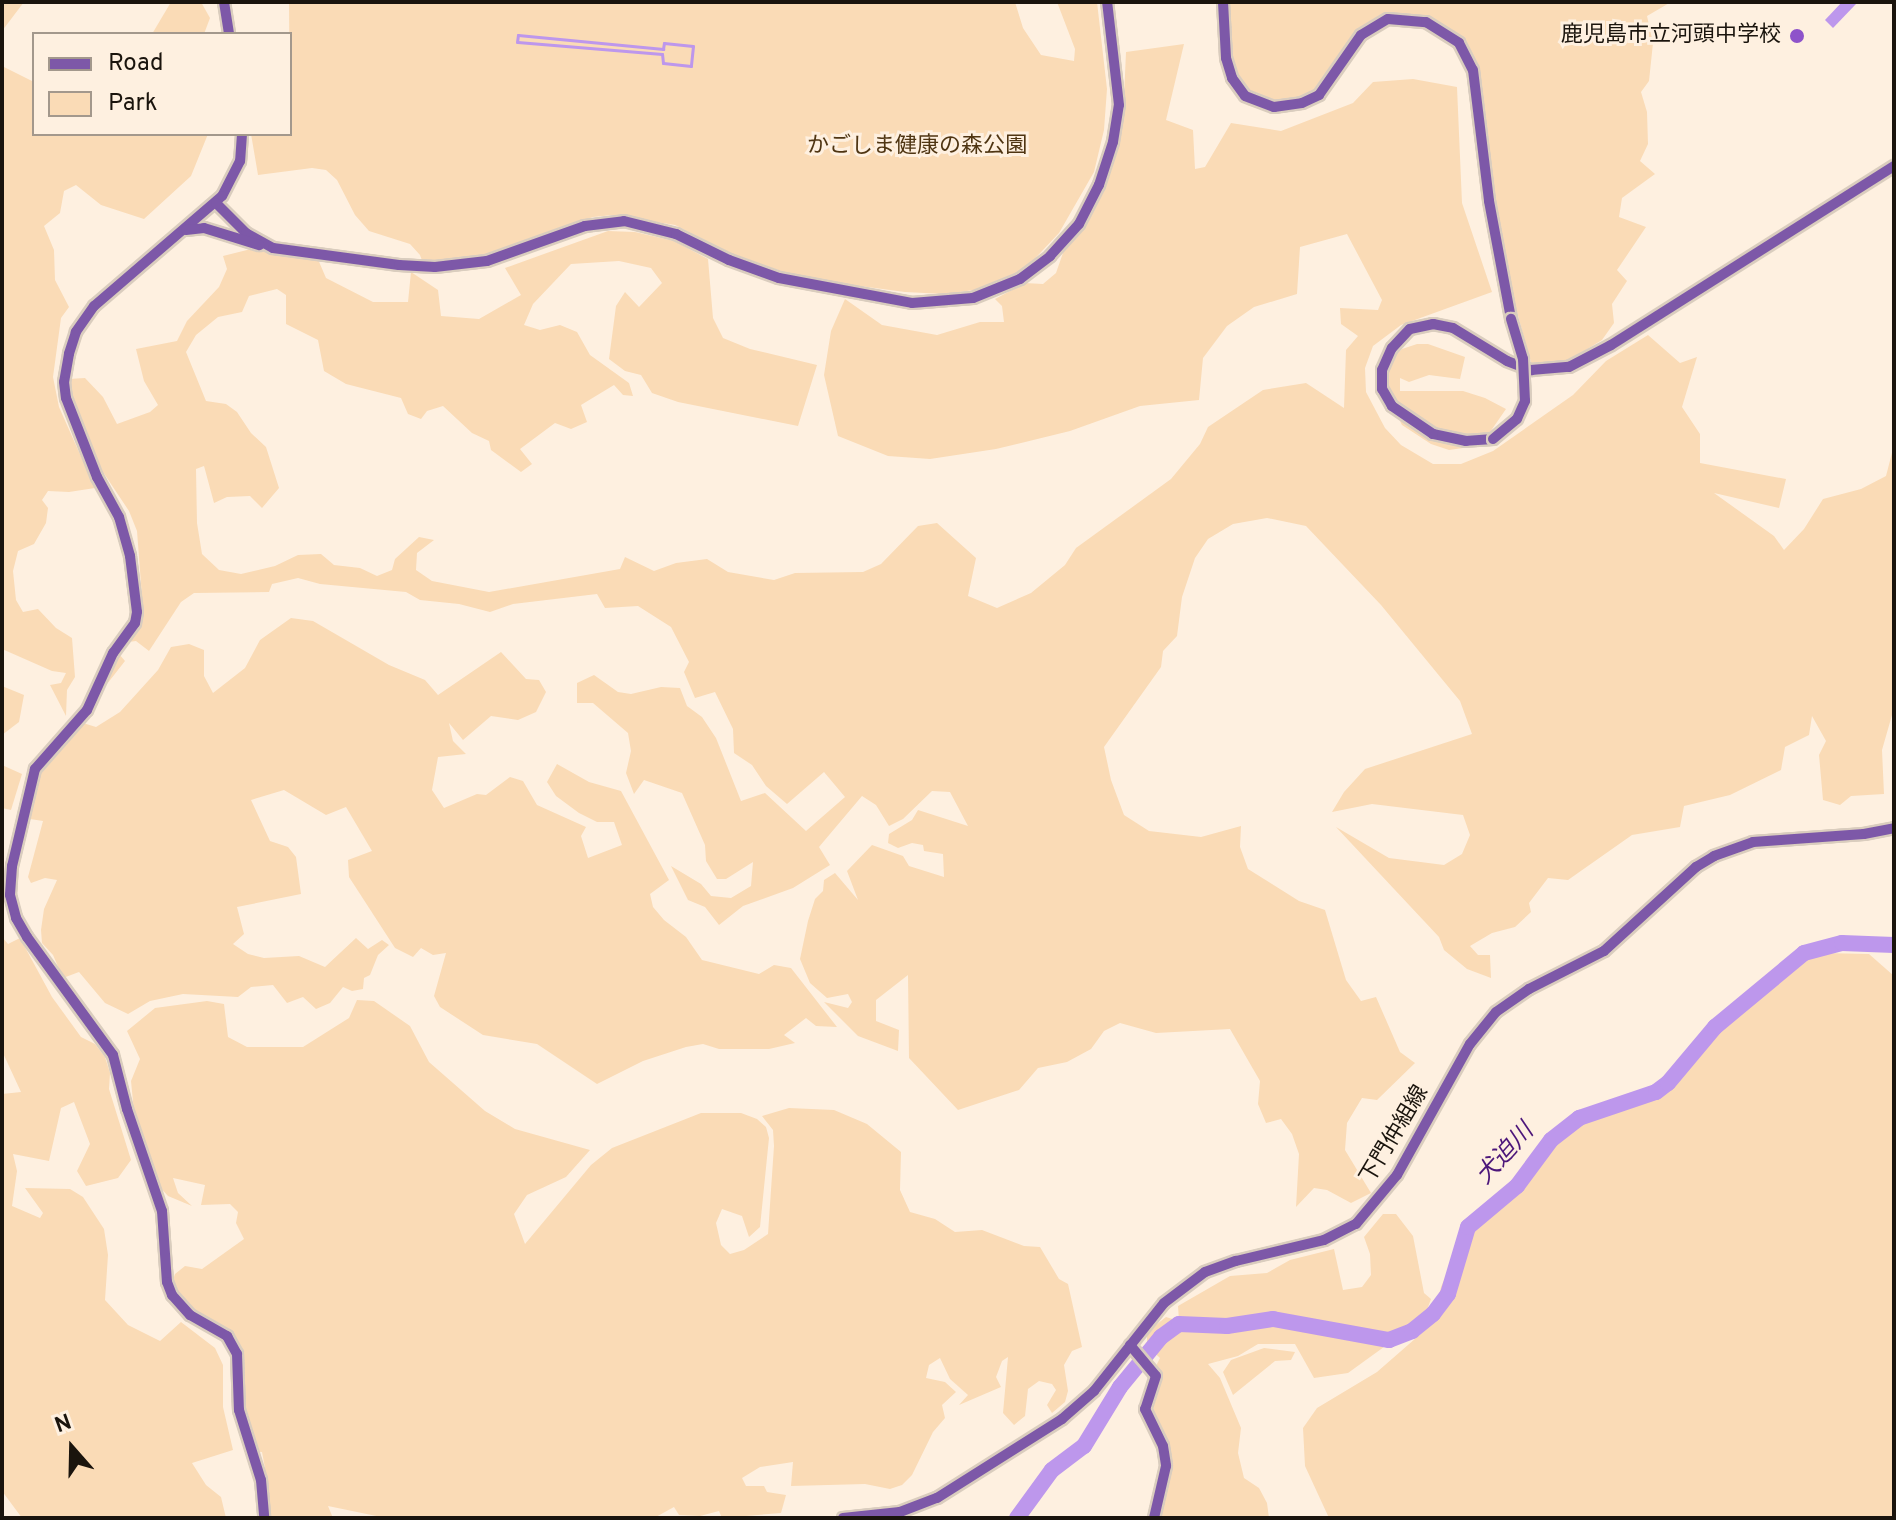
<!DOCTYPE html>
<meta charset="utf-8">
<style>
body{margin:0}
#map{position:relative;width:1896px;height:1520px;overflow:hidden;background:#fef0e0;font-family:Overpass,"Noto Sans JP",sans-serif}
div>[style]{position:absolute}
.green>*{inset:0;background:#fadbb6}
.water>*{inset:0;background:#bd97ec}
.stream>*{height:3px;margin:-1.5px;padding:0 1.5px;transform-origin:1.5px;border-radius:1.5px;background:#bd97ec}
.river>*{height:16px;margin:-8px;padding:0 8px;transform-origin:8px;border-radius:8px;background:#bd97ec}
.roads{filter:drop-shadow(2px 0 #dacdbe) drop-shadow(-2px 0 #dacdbe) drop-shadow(0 2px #dacdbe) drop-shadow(0 -2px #dacdbe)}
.secondary>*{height:10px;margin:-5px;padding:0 5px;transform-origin:5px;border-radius:5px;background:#7d58a8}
.bridges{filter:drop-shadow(2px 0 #dacdbe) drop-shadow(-2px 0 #dacdbe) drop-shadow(0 2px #dacdbe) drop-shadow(0 -2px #dacdbe)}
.secondary-bridge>*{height:10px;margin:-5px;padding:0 5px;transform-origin:5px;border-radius:5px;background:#7d58a8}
.dots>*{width:22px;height:22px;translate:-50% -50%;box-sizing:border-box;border:4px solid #fef0e0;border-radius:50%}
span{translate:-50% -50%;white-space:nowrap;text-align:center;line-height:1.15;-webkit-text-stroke:6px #fef0e0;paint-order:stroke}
.poi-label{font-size:22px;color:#1a140d}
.right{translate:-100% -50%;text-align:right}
.park-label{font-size:22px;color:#4f3512}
.street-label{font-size:22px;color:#1a140d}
.water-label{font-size:24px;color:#4c167a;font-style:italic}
.frame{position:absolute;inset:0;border:4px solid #1a140d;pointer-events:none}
.legend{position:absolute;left:32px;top:32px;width:260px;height:104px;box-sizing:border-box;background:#fef0e0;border:2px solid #a3988c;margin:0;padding:10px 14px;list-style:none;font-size:24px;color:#1a140d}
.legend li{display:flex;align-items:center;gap:16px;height:40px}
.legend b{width:40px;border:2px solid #a3988c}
.north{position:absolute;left:32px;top:1408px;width:80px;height:80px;-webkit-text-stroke:6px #fef0e0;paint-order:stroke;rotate:340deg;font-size:22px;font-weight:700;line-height:32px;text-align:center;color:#1a140d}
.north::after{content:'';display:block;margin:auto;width:28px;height:36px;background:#1a140d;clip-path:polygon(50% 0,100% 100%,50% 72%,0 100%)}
</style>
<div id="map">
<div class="green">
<i style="clip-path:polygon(2px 2px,24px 2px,2px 31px)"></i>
<i style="clip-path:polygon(171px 2px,201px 2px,210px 18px,204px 34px,152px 34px)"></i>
<i style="clip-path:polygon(289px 2px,1015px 2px,1023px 28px,1041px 55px,1074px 61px,1075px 49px,1057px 2px,1097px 2px,1107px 89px,1104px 130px,1094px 172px,1059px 233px,1026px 268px,989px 288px,944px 294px,905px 292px,807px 279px,740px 258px,675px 225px,613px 215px,593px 217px,557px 230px,515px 254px,426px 271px,420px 255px,410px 244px,369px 231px,355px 215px,337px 180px,326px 170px,312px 168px,258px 175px,251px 134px,290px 134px)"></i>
<i style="clip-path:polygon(1224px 2px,1671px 2px,1647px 16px,1653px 43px,1649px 81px,1641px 92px,1647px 112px,1648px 144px,1640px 161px,1655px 174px,1622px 198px,1619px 217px,1646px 227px,1617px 270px,1627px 281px,1612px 304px,1614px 323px,1602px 340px,1566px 362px,1532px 366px,1483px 190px,1470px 76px,1452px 42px,1418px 16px,1389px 14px,1351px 37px,1310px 95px,1289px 110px,1269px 112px,1247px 105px,1235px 92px,1224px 64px)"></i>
<i style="clip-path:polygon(1184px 44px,1166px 120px,1193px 130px,1195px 169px,1205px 167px,1231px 123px,1281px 131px,1353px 103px,1373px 82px,1413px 79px,1457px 87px,1462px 203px,1492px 292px,1401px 325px,1373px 346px,1365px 368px,1366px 392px,1385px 428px,1401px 445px,1433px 464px,1461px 464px,1493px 451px,1573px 395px,1606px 361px,1648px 335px,1680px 363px,1697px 357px,1682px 407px,1700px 434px,1700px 463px,1786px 479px,1779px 508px,1714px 493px,1774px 536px,1784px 550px,1804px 529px,1823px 499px,1861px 489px,1886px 476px,1894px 445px,1894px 708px,1882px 750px,1884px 794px,1851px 796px,1840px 805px,1823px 800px,1819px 755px,1826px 741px,1812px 716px,1809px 735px,1785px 747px,1781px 770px,1730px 795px,1684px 806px,1680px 827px,1632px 835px,1568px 880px,1548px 878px,1529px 903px,1531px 912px,1515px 927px,1492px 933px,1470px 946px,1478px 955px,1490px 955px,1491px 978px,1467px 969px,1444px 950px,1439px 937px,1336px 827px,1389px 858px,1444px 865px,1462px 854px,1470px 835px,1463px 815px,1372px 804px,1332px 812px,1344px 792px,1365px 769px,1472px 734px,1460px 701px,1381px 605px,1306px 526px,1267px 518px,1233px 524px,1208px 539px,1195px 558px,1182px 597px,1177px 636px,1163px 651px,1161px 667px,1104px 747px,1111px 780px,1124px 815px,1149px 831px,1201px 837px,1241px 826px,1240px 847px,1248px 869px,1299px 901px,1325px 910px,1346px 980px,1361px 1001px,1376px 997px,1400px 1052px,1415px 1063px,1377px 1100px,1362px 1098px,1347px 1123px,1345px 1150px,1371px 1193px,1351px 1203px,1327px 1190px,1314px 1188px,1296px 1207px,1299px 1154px,1292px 1134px,1281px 1119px,1266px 1123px,1258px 1104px,1260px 1081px,1230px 1029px,1156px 1033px,1120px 1023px,1104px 1031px,1091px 1049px,1067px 1062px,1038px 1068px,1019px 1090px,958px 1110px,909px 1058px,908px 975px,876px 1000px,876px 1021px,899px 1030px,898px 1051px,858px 1036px,824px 1002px,848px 1008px,852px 1002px,848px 994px,827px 998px,810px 983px,800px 959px,808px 921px,815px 899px,823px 891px,824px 880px,835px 873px,858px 900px,847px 871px,872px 845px,903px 856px,909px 866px,944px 877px,943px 854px,924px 851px,923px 845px,912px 843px,898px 848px,888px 843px,889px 834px,912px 820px,918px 810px,968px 826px,950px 792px,932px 791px,903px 819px,889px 826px,876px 805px,862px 796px,819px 847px,830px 865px,793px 888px,743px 906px,719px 925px,705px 907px,688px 900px,671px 866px,701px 884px,711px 896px,731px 898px,751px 886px,753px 862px,726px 879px,717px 879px,706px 861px,705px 845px,682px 793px,644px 780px,634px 794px,626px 773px,631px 751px,628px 733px,593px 703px,577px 703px,577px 683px,594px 675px,618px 692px,631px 694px,661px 687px,680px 688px,687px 706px,702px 717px,716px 738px,741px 801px,765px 793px,806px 831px,845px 797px,824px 772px,787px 804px,766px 786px,752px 765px,734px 753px,733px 729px,715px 692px,695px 698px,684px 672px,689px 662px,671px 627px,638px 606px,605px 608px,597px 594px,513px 604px,490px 612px,459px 604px,420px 600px,406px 592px,320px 584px,298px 578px,272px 584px,269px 592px,194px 593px,181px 602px,149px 651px,136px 641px,128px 642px,119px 654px,125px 661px,107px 684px,122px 633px,142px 597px,137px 531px,129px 511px,93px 457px,72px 406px,68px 379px,85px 378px,103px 397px,117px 424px,150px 412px,158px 405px,144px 381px,136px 349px,177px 341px,187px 321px,219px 287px,227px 269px,223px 256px,259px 247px,317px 257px,326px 278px,373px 302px,408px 302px,411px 272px,438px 290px,441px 316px,479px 319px,521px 295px,505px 268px,608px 231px,635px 232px,674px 241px,708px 259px,713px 318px,723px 338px,750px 349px,817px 365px,798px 426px,678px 402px,652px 393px,641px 375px,625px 371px,609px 359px,616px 306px,625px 292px,639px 307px,662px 283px,651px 268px,619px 261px,571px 264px,533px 304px,524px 325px,540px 330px,560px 325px,577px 332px,590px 355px,629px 383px,633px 396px,623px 395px,614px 385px,581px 405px,587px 422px,571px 429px,555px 423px,520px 449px,532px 464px,521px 472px,491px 450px,489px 441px,472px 433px,443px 406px,427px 411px,421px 419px,408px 414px,401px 398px,346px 384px,324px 371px,318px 340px,286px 324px,286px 295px,277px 289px,249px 296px,242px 312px,218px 317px,196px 335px,186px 352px,206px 401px,226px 404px,237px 412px,251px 433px,266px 447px,279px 488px,262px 508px,250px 496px,227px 497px,214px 503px,204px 466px,196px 469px,197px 523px,202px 554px,219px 570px,241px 574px,275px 566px,298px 555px,321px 554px,334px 565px,360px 568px,377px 576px,392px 570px,395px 559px,419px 537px,434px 540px,417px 553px,416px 570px,432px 581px,489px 592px,620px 569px,625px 557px,654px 571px,676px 563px,707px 559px,728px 572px,774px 580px,795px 573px,863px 572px,881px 564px,918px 526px,937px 523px,976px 558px,968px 596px,997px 608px,1031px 593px,1065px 565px,1076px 548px,1171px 479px,1200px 444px,1208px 427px,1263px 390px,1306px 383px,1344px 408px,1346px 350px,1358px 336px,1341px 324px,1340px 308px,1378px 310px,1382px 300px,1347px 234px,1300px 247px,1297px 294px,1254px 307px,1227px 326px,1203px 358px,1199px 400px,1140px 406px,1070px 431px,996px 449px,930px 459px,888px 456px,838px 436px,824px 375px,831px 331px,845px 299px,882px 325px,937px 335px,980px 322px,1004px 322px,1002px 306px,995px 299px,1025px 283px,1043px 284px,1056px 273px,1064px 250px,1093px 212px,1107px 182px,1123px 120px,1126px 52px)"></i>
<i style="clip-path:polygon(2px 66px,34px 82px,34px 134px,208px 134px,191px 176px,144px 219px,101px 205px,76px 185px,64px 191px,60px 213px,44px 226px,54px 250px,55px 280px,69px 307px,61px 318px,53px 377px,59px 407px,95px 488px,69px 492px,48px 491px,42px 500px,48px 508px,46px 523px,34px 544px,18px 551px,13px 571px,16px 600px,23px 612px,38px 609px,56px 628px,72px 638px,75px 677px,67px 690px,66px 716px,50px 685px,61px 683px,66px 673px,52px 671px,2px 649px)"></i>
<i style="clip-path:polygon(1417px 344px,1428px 344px,1465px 357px,1460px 379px,1429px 375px,1409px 382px,1400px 378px,1400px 391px,1463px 391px,1485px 398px,1506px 409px,1488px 435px,1470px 447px,1449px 450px,1431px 444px,1402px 425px,1384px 389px,1384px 377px,1393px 357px,1402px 349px)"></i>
<i style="clip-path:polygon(291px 618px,313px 621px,389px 665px,425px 680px,438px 695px,501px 652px,526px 679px,539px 680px,546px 692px,536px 712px,518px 720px,491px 716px,463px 740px,449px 723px,453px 741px,466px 754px,438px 757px,432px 790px,444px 808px,477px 794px,486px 795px,510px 777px,523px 781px,537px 805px,586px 827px,581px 836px,588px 858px,622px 845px,614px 822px,597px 822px,579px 813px,556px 796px,547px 782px,557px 764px,589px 782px,621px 791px,669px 880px,650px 894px,653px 907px,664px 920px,686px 937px,702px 960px,759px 974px,774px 965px,791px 968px,837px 1027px,816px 1026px,806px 1018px,784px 1035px,795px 1043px,769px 1049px,719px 1049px,703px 1044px,686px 1047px,643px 1061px,597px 1084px,537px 1044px,483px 1035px,440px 1007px,434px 996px,446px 953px,433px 955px,421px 948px,413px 957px,395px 948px,349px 877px,348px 860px,372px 851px,346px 807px,326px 815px,284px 790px,251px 800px,270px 841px,288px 847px,296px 857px,301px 894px,237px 907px,244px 934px,233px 944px,248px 954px,264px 958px,299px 956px,325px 967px,356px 938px,368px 949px,382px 940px,389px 945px,378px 955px,370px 975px,364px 978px,363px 989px,352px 991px,343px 987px,330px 1003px,316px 1009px,303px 997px,287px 1003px,273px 985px,251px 987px,238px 997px,183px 994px,150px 1001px,128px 1014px,105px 1003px,79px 972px,63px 978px,53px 955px,42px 943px,41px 930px,44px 909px,57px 880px,45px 878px,31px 883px,28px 877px,43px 821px,30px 819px,32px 799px,46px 758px,83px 723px,96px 727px,120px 712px,158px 670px,171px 647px,189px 644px,204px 650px,204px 676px,213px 693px,245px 668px,260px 640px)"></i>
<i style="clip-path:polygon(2px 686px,24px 695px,19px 722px,2px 735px)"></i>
<i style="clip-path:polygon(2px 765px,22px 774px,11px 810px,2px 808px)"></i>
<i style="clip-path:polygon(2px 937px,8px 944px,20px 938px,52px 997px,81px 1037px,95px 1044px,105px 1057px,110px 1073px,109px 1089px,131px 1160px,118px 1178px,86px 1186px,77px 1171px,90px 1144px,74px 1102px,61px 1108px,49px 1161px,13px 1154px,17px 1171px,12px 1206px,40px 1218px,43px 1213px,25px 1188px,70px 1189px,83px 1197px,104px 1229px,108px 1255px,105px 1300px,128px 1325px,160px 1341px,181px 1322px,215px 1348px,223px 1365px,223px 1407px,233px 1450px,192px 1463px,206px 1485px,221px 1497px,226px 1518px,22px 1518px,2px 1491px,2px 1094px,21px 1092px,2px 1051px)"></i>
<i style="clip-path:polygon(1823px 953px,1869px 954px,1894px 976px,1894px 1518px,1329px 1518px,1305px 1466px,1303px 1428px,1317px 1408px,1377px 1372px,1432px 1324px,1441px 1287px,1461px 1242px,1535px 1157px,1544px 1141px,1594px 1113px,1639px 1103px,1669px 1078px,1702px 1034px,1741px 1013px,1763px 981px,1792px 958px)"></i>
<i style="clip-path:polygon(357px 1000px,374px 1001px,410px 1026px,429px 1062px,485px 1111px,515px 1129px,590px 1150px,566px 1177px,527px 1195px,514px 1214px,525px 1244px,591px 1165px,612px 1148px,701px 1113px,741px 1113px,757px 1119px,766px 1127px,769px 1138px,760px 1227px,749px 1237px,742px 1216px,722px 1209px,716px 1223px,721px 1245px,730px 1254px,744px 1250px,768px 1234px,774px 1146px,773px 1130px,762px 1116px,789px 1108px,834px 1110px,867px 1124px,901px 1152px,900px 1190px,910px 1212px,935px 1219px,955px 1232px,982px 1230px,1024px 1246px,1040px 1247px,1059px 1279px,1068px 1284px,1082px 1347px,1072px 1351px,1064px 1365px,1068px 1391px,1065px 1402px,1052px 1413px,1047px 1405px,1056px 1390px,1052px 1384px,1039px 1381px,1028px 1389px,1025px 1416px,1014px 1425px,1003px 1413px,1008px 1357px,1002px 1361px,996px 1377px,1001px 1387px,959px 1405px,968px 1395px,950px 1379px,940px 1358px,929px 1365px,926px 1378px,945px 1382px,956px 1392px,942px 1405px,945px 1418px,933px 1432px,912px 1475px,902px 1485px,890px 1489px,865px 1484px,791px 1486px,793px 1462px,760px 1467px,742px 1478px,746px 1486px,764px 1486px,767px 1492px,786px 1495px,781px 1513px,722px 1518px,719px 1511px,700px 1516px,679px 1515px,674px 1507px,654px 1518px,386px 1518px,328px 1506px,333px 1518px,264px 1518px,257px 1478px,265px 1468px,262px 1452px,246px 1451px,242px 1440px,235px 1416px,232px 1358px,226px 1345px,178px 1298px,172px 1283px,175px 1274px,185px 1266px,202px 1269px,244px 1239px,236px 1223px,238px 1212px,230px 1204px,201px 1205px,205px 1185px,173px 1178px,178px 1193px,192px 1206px,168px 1196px,158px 1185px,134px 1112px,131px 1081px,140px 1059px,127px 1031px,155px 1008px,207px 1001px,224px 1004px,228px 1037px,247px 1047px,303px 1047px,349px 1018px)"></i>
<i style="clip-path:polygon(1383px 1214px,1396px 1214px,1413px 1236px,1424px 1293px,1431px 1299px,1424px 1318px,1348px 1373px,1314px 1378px,1295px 1344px,1258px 1344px,1238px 1356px,1208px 1364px,1220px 1378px,1241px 1428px,1238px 1453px,1244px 1478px,1259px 1488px,1267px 1503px,1269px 1518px,1150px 1518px,1164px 1464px,1146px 1422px,1152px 1374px,1160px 1358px,1147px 1346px,1147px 1332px,1166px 1317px,1179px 1321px,1178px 1306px,1230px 1276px,1267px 1273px,1290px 1260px,1334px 1249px,1343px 1290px,1362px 1287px,1371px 1275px,1370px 1254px,1364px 1237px)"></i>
<i style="clip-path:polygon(1264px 1348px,1295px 1352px,1291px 1360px,1275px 1361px,1233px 1395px,1223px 1372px,1231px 1360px)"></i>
</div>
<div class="water">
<i style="clip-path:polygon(1842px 2px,1856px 4px,1833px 28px,1825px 20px)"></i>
</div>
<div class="stream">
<i style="left:518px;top:35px;width:146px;rotate:5.5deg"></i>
<i style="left:663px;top:49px;width:6px;rotate:-81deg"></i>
<i style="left:664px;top:43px;width:29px;rotate:6deg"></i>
<i style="left:693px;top:46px;width:20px;rotate:96deg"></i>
<i style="left:691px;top:66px;width:28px;rotate:-174deg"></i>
<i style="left:663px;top:63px;width:9px;rotate:-96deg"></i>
<i style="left:662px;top:54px;width:145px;rotate:-175.3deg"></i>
<i style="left:517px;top:42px;width:7px;rotate:-82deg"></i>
</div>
<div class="river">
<i style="left:1017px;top:1518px;width:59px;rotate:-53.9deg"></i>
<i style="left:1052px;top:1470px;width:40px;rotate:-37deg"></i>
<i style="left:1084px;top:1446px;width:69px;rotate:-58.6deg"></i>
<i style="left:1120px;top:1387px;width:65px;rotate:-50.6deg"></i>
<i style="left:1161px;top:1337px;width:22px;rotate:-36deg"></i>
<i style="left:1179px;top:1324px;width:48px;rotate:2.4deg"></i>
<i style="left:1227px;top:1326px;width:47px;rotate:-8.7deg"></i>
<i style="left:1273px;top:1319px;width:118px;rotate:10.3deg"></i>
<i style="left:1389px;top:1340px;width:25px;rotate:-21deg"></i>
<i style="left:1412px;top:1331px;width:27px;rotate:-39deg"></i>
<i style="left:1433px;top:1314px;width:25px;rotate:-53deg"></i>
<i style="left:1448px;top:1294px;width:70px;rotate:-73.4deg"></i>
<i style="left:1468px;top:1227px;width:64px;rotate:-39.9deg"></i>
<i style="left:1517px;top:1186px;width:57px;rotate:-53.5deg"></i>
<i style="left:1551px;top:1140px;width:36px;rotate:-38deg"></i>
<i style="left:1579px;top:1118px;width:81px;rotate:-18.7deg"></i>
<i style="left:1656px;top:1092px;width:15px;rotate:-37deg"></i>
<i style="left:1668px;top:1083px;width:73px;rotate:-50deg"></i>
<i style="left:1715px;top:1027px;width:116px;rotate:-39.7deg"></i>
<i style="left:1804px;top:953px;width:39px;rotate:-15deg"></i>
<i style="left:1842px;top:943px;width:52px;rotate:2.2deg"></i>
</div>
<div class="roads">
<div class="secondary">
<i style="left:224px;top:2px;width:32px;rotate:81deg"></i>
<i style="left:1223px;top:2px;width:56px;rotate:86.9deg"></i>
<i style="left:1226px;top:58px;width:21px;rotate:73deg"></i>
<i style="left:1232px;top:78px;width:22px;rotate:54deg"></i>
<i style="left:1245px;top:96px;width:31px;rotate:21deg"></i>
<i style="left:1274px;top:107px;width:28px;rotate:-8deg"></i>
<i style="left:1302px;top:103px;width:19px;rotate:-25deg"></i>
<i style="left:1319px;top:95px;width:73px;rotate:-55deg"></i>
<i style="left:1361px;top:35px;width:31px;rotate:-31deg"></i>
<i style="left:1388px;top:19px;width:38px;rotate:5deg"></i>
<i style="left:1426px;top:22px;width:39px;rotate:32deg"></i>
<i style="left:1459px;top:43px;width:30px;rotate:63deg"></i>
<i style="left:1473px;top:70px;width:132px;rotate:83deg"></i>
<i style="left:1489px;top:201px;width:120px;rotate:79.4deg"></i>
<i style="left:242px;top:134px;width:27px;rotate:94deg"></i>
<i style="left:240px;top:161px;width:39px;rotate:117deg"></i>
<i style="left:222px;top:196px;width:169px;rotate:139.3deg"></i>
<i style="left:94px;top:306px;width:32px;rotate:125deg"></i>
<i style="left:76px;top:332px;width:23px;rotate:108deg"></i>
<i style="left:69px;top:354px;width:28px;rotate:100deg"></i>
<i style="left:64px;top:382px;width:16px;rotate:83deg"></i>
<i style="left:66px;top:398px;width:85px;rotate:68.6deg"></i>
<i style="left:97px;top:477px;width:46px;rotate:61.2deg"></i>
<i style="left:119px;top:517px;width:41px;rotate:74.2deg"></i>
<i style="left:130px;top:556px;width:56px;rotate:82.9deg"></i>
<i style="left:137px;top:612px;width:11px;rotate:100deg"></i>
<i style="left:135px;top:623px;width:37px;rotate:126deg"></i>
<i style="left:113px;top:653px;width:63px;rotate:114.5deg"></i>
<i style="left:87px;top:710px;width:79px;rotate:131.4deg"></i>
<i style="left:35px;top:769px;width:100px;rotate:103.3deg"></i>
<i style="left:12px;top:866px;width:29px;rotate:94deg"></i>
<i style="left:10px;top:895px;width:24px;rotate:75deg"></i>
<i style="left:16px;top:918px;width:22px;rotate:60deg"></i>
<i style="left:27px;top:937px;width:146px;rotate:53.9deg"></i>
<i style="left:113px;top:1055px;width:56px;rotate:75.5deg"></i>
<i style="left:127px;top:1109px;width:108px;rotate:71.1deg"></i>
<i style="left:162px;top:1211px;width:71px;rotate:86deg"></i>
<i style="left:167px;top:1282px;width:14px;rotate:69deg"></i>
<i style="left:172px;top:1295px;width:27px;rotate:48deg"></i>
<i style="left:190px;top:1315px;width:43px;rotate:29.6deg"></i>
<i style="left:227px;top:1336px;width:21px;rotate:61deg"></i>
<i style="left:237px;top:1354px;width:56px;rotate:88deg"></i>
<i style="left:239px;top:1410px;width:73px;rotate:72.6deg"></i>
<i style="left:261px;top:1480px;width:38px;rotate:85deg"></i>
<i style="left:216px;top:203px;width:42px;rotate:45deg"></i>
<i style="left:246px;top:233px;width:31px;rotate:29deg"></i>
<i style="left:273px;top:248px;width:127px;rotate:7.7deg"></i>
<i style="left:399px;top:265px;width:36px;rotate:3deg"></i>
<i style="left:435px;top:267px;width:52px;rotate:-6.6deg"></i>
<i style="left:487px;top:261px;width:104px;rotate:-19.7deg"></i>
<i style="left:585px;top:226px;width:39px;rotate:-7deg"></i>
<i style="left:624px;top:221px;width:54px;rotate:14deg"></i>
<i style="left:676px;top:234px;width:59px;rotate:26.1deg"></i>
<i style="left:729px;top:260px;width:53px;rotate:19.8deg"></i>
<i style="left:779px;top:278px;width:135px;rotate:10.6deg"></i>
<i style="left:912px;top:303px;width:61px;rotate:-4.7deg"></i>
<i style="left:973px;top:298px;width:51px;rotate:-22deg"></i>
<i style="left:1020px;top:279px;width:38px;rotate:-37deg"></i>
<i style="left:1050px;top:256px;width:43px;rotate:-47.8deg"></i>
<i style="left:1079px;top:224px;width:44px;rotate:-62.9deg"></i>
<i style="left:1099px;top:185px;width:45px;rotate:-72deg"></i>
<i style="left:1113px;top:142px;width:37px;rotate:-81deg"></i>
<i style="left:1119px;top:105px;width:104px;rotate:-96.6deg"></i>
<i style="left:186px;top:230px;width:18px;rotate:-6deg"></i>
<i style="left:204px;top:228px;width:58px;rotate:17.2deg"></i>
<i style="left:1493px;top:439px;width:27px;rotate:176deg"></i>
<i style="left:1466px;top:441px;width:34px;rotate:-168deg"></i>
<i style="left:1433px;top:434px;width:50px;rotate:-145.7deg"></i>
<i style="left:1392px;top:406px;width:20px;rotate:-120deg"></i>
<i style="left:1382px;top:389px;width:19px;rotate:-90deg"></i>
<i style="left:1382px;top:370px;width:24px;rotate:-66deg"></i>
<i style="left:1392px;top:348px;width:26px;rotate:-47deg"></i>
<i style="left:1410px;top:329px;width:24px;rotate:-12deg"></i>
<i style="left:1433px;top:324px;width:20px;rotate:11deg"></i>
<i style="left:1453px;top:328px;width:63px;rotate:31.4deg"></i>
<i style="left:1507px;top:361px;width:26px;rotate:21deg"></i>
<i style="left:1531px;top:370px;width:38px;rotate:-5deg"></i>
<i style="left:1569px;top:367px;width:47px;rotate:-27.6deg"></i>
<i style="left:1611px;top:345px;width:335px;rotate:-32.3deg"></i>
<i style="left:1130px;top:1345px;width:40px;rotate:50deg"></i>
<i style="left:1156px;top:1376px;width:35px;rotate:108deg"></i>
<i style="left:1145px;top:1409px;width:41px;rotate:64.1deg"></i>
<i style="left:1163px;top:1446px;width:20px;rotate:81deg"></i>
<i style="left:1166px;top:1466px;width:53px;rotate:103deg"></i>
<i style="left:843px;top:1518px;width:57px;rotate:-6deg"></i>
<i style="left:900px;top:1512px;width:40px;rotate:-21deg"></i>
<i style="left:937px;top:1498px;width:148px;rotate:-32.3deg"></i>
<i style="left:1062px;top:1419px;width:43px;rotate:-41.2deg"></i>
<i style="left:1094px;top:1391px;width:112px;rotate:-51.5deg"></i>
<i style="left:1164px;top:1303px;width:51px;rotate:-37.1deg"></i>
<i style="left:1205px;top:1272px;width:33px;rotate:-20deg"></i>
<i style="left:1236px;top:1261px;width:90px;rotate:-13.4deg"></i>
<i style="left:1324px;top:1240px;width:36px;rotate:-27deg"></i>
<i style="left:1356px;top:1224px;width:64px;rotate:-50.1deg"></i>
<i style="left:1397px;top:1175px;width:150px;rotate:-60.9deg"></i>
<i style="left:1470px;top:1044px;width:41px;rotate:-50.9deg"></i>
<i style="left:1496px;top:1012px;width:40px;rotate:-34.9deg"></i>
<i style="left:1529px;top:989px;width:84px;rotate:-26.9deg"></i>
<i style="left:1604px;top:951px;width:125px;rotate:-42.4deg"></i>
<i style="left:1696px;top:867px;width:21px;rotate:-31deg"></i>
<i style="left:1714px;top:856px;width:41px;rotate:-19.7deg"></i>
<i style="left:1753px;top:842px;width:111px;rotate:-4.1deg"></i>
<i style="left:1864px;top:834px;width:31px;rotate:-11deg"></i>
</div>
</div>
<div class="bridges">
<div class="secondary-bridge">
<i style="left:1493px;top:439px;width:31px;rotate:-40deg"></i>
<i style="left:1517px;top:419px;width:20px;rotate:-66deg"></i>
<i style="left:1525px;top:401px;width:42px;rotate:-92.7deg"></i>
<i style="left:1523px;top:359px;width:42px;rotate:-106.7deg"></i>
</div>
</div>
<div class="dots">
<i style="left:1797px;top:36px;background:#8e53ca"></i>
</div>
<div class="poi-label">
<span class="right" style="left:1781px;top:36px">鹿児島市立河頭中学校</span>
</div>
<div class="park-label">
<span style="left:917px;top:147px">かごしま健康の森公園</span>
</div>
<div class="street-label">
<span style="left:1395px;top:1135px;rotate:-59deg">下門仲組線</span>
</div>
<div class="water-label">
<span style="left:1506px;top:1155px;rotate:-48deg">犬迫川</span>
</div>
<div class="frame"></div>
<ul class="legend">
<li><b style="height:10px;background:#7d58a8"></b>Road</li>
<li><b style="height:22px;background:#fadbb6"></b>Park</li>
</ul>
<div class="north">N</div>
</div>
